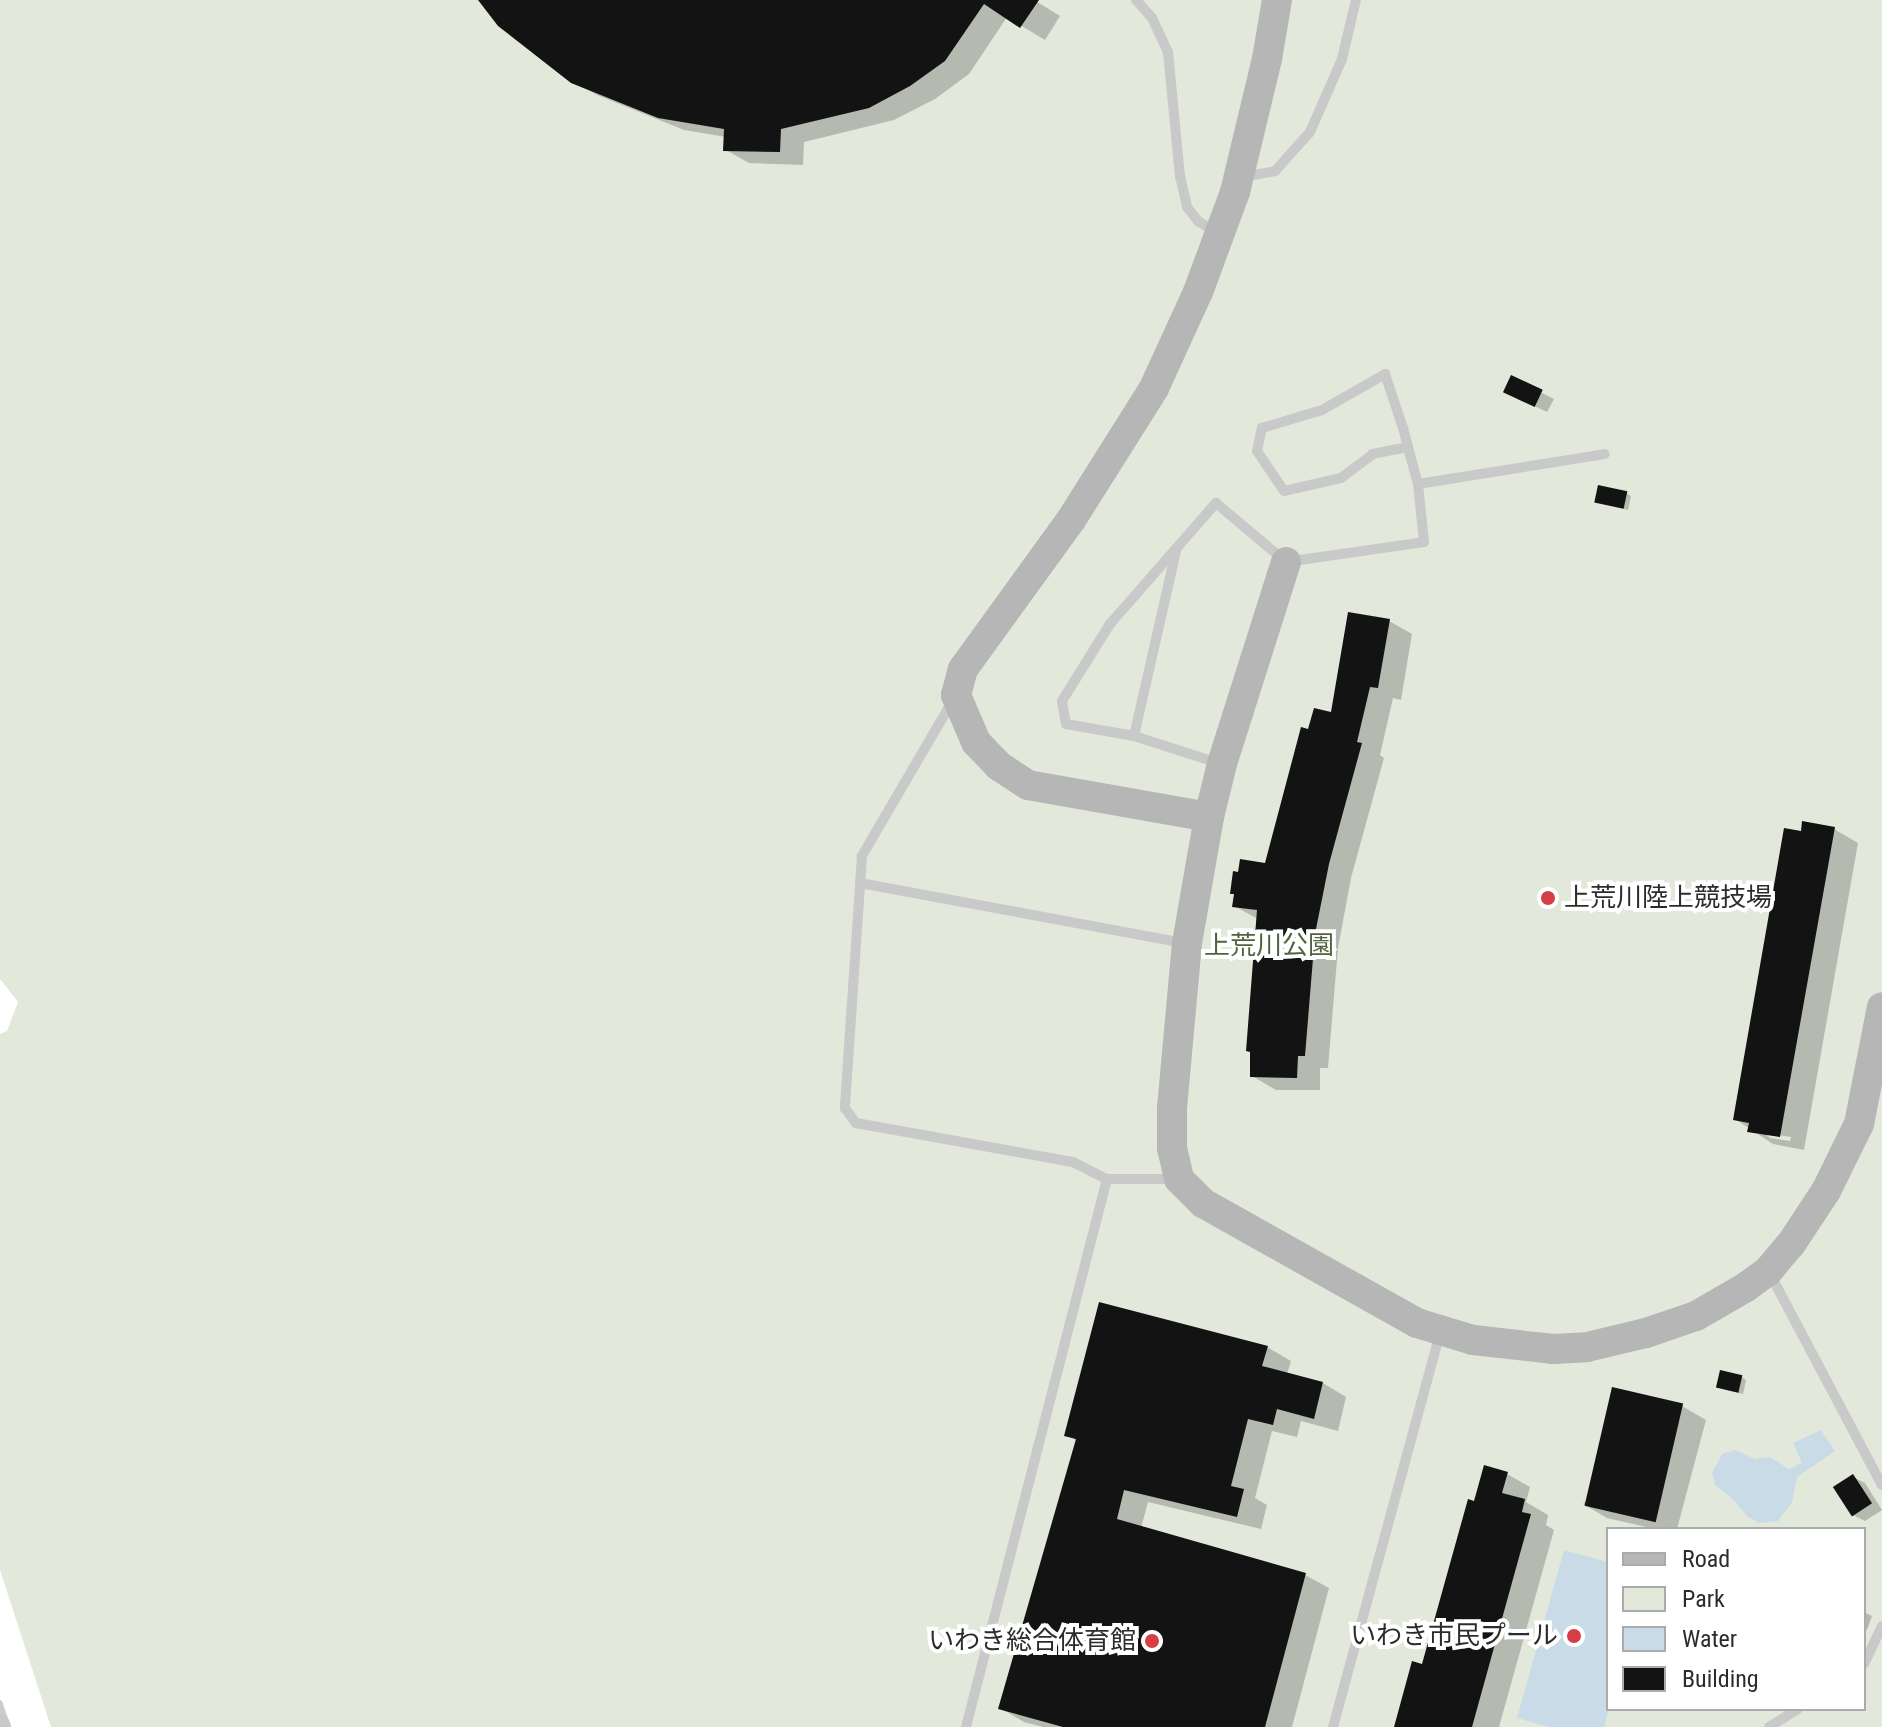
<!DOCTYPE html>
<meta charset="utf-8">
<style>
body{margin:0}
#map{position:relative;width:1882px;height:1727px;overflow:hidden;background:#fff;font-family:"Roboto Condensed","Noto Sans JP",sans-serif}
div>[style]{position:absolute}
.green>*{inset:0;background:#e2e9db}
.water>*{inset:0;background:#c9dbe7}
.shadow>*{inset:0;background:#0003}
.building>*{inset:0;background:#131313;transform-origin:0 0}
.lane>*{height:10px;margin:-5px;padding:0 5px;transform-origin:5px;border-radius:5px;background:#c9c9c9}
.street>*{height:20px;margin:-10px;padding:0 10px;transform-origin:10px;border-radius:10px;background:#c9c9c9}
.secondary>*{height:30px;margin:-15px;padding:0 15px;transform-origin:15px;border-radius:15px;background:#b6b6b6}
.dots>*{width:22px;height:22px;translate:-50% -50%;box-sizing:border-box;border:4px solid #fff;border-radius:50%}
span{translate:-50% -50%;white-space:nowrap;text-align:center;line-height:1.15;-webkit-text-stroke:8px #fff;paint-order:stroke}
.poi-label{font-size:26px;color:#2c2c2c}
.left{translate:0 -50%;text-align:left}
.right{translate:-100% -50%;text-align:right}
.park-label{font-size:26px;color:#4f643e}
.legend{position:absolute;left:1606px;top:1527px;width:260px;height:184px;box-sizing:border-box;background:#fff;border:2px solid #ababab;margin:0;padding:10px 14px;list-style:none;font-size:24px;color:#2c2c2c}
.legend li{display:flex;align-items:center;gap:16px;height:40px}
.legend b{width:40px;border:2px solid #ababab}
</style>
<div id="map">
<div class="green">
<i style="clip-path:polygon(evenodd,0 0,1882px 0,1882px 1727px,51px 1727px,0 1570px,0 1034px,7px 1031px,18px 1002px,0 979px,0 0,1608px 1529px,1864px 1529px,1864px 1709px,1608px 1709px,1608px 1529px)"></i>
</div>
<div class="water">
<i style="clip-path:polygon(1821px 1430px,1835px 1451px,1797px 1477px,1792px 1502px,1778px 1521px,1759px 1523px,1748px 1517px,1733px 1499px,1715px 1485px,1712px 1473px,1722px 1454px,1735px 1450px,1755px 1459px,1770px 1457px,1789px 1469px,1802px 1463px,1793px 1443px)"></i>
<i style="clip-path:polygon(1564px 1550px,1608px 1562px,1609px 1709px,1604px 1727px,1549px 1727px,1517px 1718px)"></i>
</div>
<div class="shadow">
<i style="clip-path:polygon(481px 0,1034px 0,1060px 16px,1045px 40px,1007px 17px,969px 74px,935px 99px,894px 120px,804px 142px,803px 165px,749px 163px,726px 150px,726px 137px,684px 130px,597px 95px,572px 81px)"></i>
<i style="clip-path:polygon(1512px 378px,1554px 399px,1547px 412px,1517px 398px)"></i>
<i style="clip-path:polygon(1626px 493px,1631px 496px,1628px 510px,1597px 502px)"></i>
<i style="clip-path:polygon(1389px 621px,1412px 634px,1401px 700px,1393px 698px,1380px 755px,1384px 758px,1351px 878px,1338px 948px,1328px 1068px,1320px 1068px,1320px 1090px,1276px 1090px,1252px 1076px,1258px 919px,1234px 906px,1266px 866px,1309px 731px,1333px 714px)"></i>
<i style="clip-path:polygon(evenodd,1834px 829px,1858px 843px,1804px 1150px,1773px 1144px,1735px 1119px,1802px 834px,1834px 829px,1765px 1133px,1791px 1137px,1790px 1141px,1770px 1138px,1765px 1133px)"></i>
<i style="clip-path:polygon(1267px 1347px,1291px 1361px,1287px 1374px,1323px 1383px,1346px 1397px,1338px 1431px,1301px 1421px,1297px 1437px,1272px 1431px,1255px 1498px,1267px 1505px,1261px 1529px,1148px 1502px,1141px 1528px,1305px 1575px,1329px 1588px,1292px 1727px,1043px 1727px,1024px 1722px,1000px 1708px,1077px 1441px,1067px 1435px)"></i>
<i style="clip-path:polygon(1741px 1377px,1746px 1380px,1743px 1394px,1723px 1389px)"></i>
<i style="clip-path:polygon(1682px 1406px,1706px 1420px,1677px 1529px,1655px 1529px,1607px 1518px,1583px 1504px)"></i>
<i style="clip-path:polygon(1507px 1474px,1530px 1487px,1526px 1502px,1548px 1515px,1546px 1525px,1554px 1530px,1499px 1727px,1396px 1727px,1423px 1666px,1476px 1503px)"></i>
<i style="clip-path:polygon(1853px 1477px,1865px 1483px,1882px 1510px,1865px 1521px,1853px 1515px)"></i>
<i style="clip-path:polygon(1864px 1612px,1872px 1616px,1867px 1630px,1864px 1629px)"></i>
<i style="clip-path:polygon(0 1700px,2px 1701px,11px 1727px,0 1727px)"></i>
</div>
<div class="building">
<i style="clip-path:polygon(478px 0,1039px 0,1020px 28px,984px 4px,945px 61px,910px 86px,869px 108px,781px 129px,780px 152px,723px 151px,724px 129px,658px 118px,571px 83px,498px 26px)"></i>
<i style="left:1511px;top:375px;width:35px;height:19px;rotate:25deg"></i>
<i style="left:1598px;top:485px;width:30px;height:18px;rotate:12deg"></i>
<i style="clip-path:polygon(1348px 612px,1390px 619px,1378px 688px,1370px 687px,1357px 742px,1362px 743px,1329px 864px,1315px 934px,1305px 1056px,1298px 1056px,1297px 1078px,1250px 1077px,1250px 1052px,1246px 1051px,1257px 910px,1232px 907px,1234px 894px,1230px 894px,1233px 871px,1238px 872px,1240px 859px,1265px 863px,1301px 727px,1308px 729px,1314px 708px,1331px 712px)"></i>
<i style="clip-path:polygon(1802px 821px,1835px 827px,1780px 1137px,1747px 1132px,1749px 1123px,1733px 1120px,1784px 828px,1801px 831px)"></i>
<i style="clip-path:polygon(1099px 1302px,1268px 1346px,1262px 1366px,1323px 1382px,1314px 1419px,1277px 1409px,1273px 1425px,1248px 1419px,1231px 1486px,1244px 1489px,1237px 1517px,1124px 1490px,1117px 1519px,1306px 1573px,1265px 1727px,1063px 1727px,998px 1709px,1076px 1439px,1064px 1436px)"></i>
<i style="left:1720px;top:1370px;width:23px;height:18px;rotate:13deg"></i>
<i style="left:1612px;top:1387px;width:73px;height:122px;rotate:13deg"></i>
<i style="clip-path:polygon(1484px 1465px,1508px 1472px,1502px 1493px,1525px 1499px,1522px 1512px,1531px 1514px,1472px 1727px,1394px 1727px,1412px 1661px,1422px 1664px,1468px 1499px,1474px 1501px)"></i>
<i style="left:1853px;top:1474px;width:35px;height:24px;rotate:57deg"></i>
</div>
<div class="lane">
<i style="left:1136px;top:0;width:24px;rotate:48deg"></i>
<i style="left:1152px;top:18px;width:38px;rotate:65deg"></i>
<i style="left:1168px;top:52px;width:125px;rotate:84.5deg"></i>
<i style="left:1180px;top:176px;width:32px;rotate:77deg"></i>
<i style="left:1187px;top:207px;width:18px;rotate:52deg"></i>
<i style="left:1198px;top:221px;width:22px;rotate:32deg"></i>
<i style="left:1242px;top:177px;width:34px;rotate:-10deg"></i>
<i style="left:1275px;top:171px;width:52px;rotate:-48.1deg"></i>
<i style="left:1310px;top:132px;width:80px;rotate:-66.3deg"></i>
<i style="left:1342px;top:59px;width:61px;rotate:-76.7deg"></i>
<i style="left:1408px;top:447px;width:36px;rotate:169deg"></i>
<i style="left:1373px;top:454px;width:40px;rotate:143deg"></i>
<i style="left:1341px;top:478px;width:58px;rotate:167.2deg"></i>
<i style="left:1284px;top:491px;width:48px;rotate:-124deg"></i>
<i style="left:1257px;top:451px;width:24px;rotate:-78deg"></i>
<i style="left:1262px;top:428px;width:63px;rotate:-16.7deg"></i>
<i style="left:1322px;top:410px;width:73px;rotate:-29.7deg"></i>
<i style="left:1385px;top:374px;width:57px;rotate:71.6deg"></i>
<i style="left:1403px;top:428px;width:20px;rotate:75deg"></i>
<i style="left:1408px;top:447px;width:38px;rotate:75deg"></i>
<i style="left:953px;top:700px;width:181px;rotate:120.3deg"></i>
<i style="left:862px;top:856px;width:253px;rotate:93.9deg"></i>
<i style="left:845px;top:1108px;width:19px;rotate:54deg"></i>
<i style="left:856px;top:1123px;width:220px;rotate:10.2deg"></i>
<i style="left:1073px;top:1162px;width:38px;rotate:27deg"></i>
<i style="left:1107px;top:1179px;width:69px"></i>
<i style="left:1134px;top:736px;width:190px;rotate:-77.2deg"></i>
<i style="left:1218px;top:763px;width:88px;rotate:-162.2deg"></i>
<i style="left:1134px;top:736px;width:69px;rotate:-170deg"></i>
<i style="left:1066px;top:724px;width:23px;rotate:-100deg"></i>
<i style="left:1062px;top:701px;width:91px;rotate:-58.1deg"></i>
<i style="left:1110px;top:624px;width:161px;rotate:-48.8deg"></i>
<i style="left:1216px;top:503px;width:92px;rotate:40.1deg"></i>
<i style="left:1286px;top:562px;width:139px;rotate:-8.2deg"></i>
<i style="left:1424px;top:542px;width:58px;rotate:-95.9deg"></i>
<i style="left:1418px;top:484px;width:189px;rotate:-9.1deg"></i>
<i style="left:860px;top:883px;width:330px;rotate:10.5deg"></i>
<i style="left:1769px;top:1272px;width:241px;rotate:62.1deg"></i>
<i style="left:1864px;top:1664px;width:42px;rotate:-64.7deg"></i>
<i style="left:966px;top:1727px;width:566px;rotate:-75.57deg"></i>
<i style="left:1333px;top:1727px;width:409px;rotate:-74.8deg"></i>
<i style="left:1769px;top:1727px;width:34px;rotate:-32deg"></i>
</div>
<div class="street">
<i style="left:0;top:1724px;width:3px;rotate:72deg"></i>
</div>
<div class="secondary">
<i style="left:1286px;top:562px;width:212px;rotate:107.6deg"></i>
<i style="left:1222px;top:764px;width:55px;rotate:103.8deg"></i>
<i style="left:1209px;top:817px;width:128px;rotate:99.9deg"></i>
<i style="left:1187px;top:943px;width:165px;rotate:95.2deg"></i>
<i style="left:1172px;top:1107px;width:41px;rotate:90deg"></i>
<i style="left:1172px;top:1148px;width:32px;rotate:77deg"></i>
<i style="left:1179px;top:1179px;width:34px;rotate:45deg"></i>
<i style="left:1203px;top:1203px;width:245px;rotate:29.3deg"></i>
<i style="left:1417px;top:1323px;width:24px;rotate:17deg"></i>
<i style="left:1440px;top:1330px;width:34px;rotate:17deg"></i>
<i style="left:1473px;top:1340px;width:81px;rotate:6.4deg"></i>
<i style="left:1553px;top:1349px;width:34px;rotate:-3deg"></i>
<i style="left:1587px;top:1347px;width:61px;rotate:-13.3deg"></i>
<i style="left:1646px;top:1333px;width:53px;rotate:-18.8deg"></i>
<i style="left:1696px;top:1316px;width:58px;rotate:-30.1deg"></i>
<i style="left:1746px;top:1287px;width:27px;rotate:-36deg"></i>
<i style="left:1768px;top:1271px;width:35px;rotate:-50deg"></i>
<i style="left:1791px;top:1244px;width:64px;rotate:-56.6deg"></i>
<i style="left:1826px;top:1191px;width:75px;rotate:-63.8deg"></i>
<i style="left:1859px;top:1124px;width:119px;rotate:-78.9deg"></i>
<i style="left:1209px;top:817px;width:184px;rotate:-170deg"></i>
<i style="left:1028px;top:785px;width:35px;rotate:-147deg"></i>
<i style="left:999px;top:766px;width:33px;rotate:-134deg"></i>
<i style="left:976px;top:742px;width:51px;rotate:-113.1deg"></i>
<i style="left:956px;top:695px;width:27px;rotate:-75deg"></i>
<i style="left:963px;top:669px;width:184px;rotate:-54.1deg"></i>
<i style="left:1071px;top:520px;width:156px;rotate:-57.8deg"></i>
<i style="left:1154px;top:388px;width:106px;rotate:-65.4deg"></i>
<i style="left:1198px;top:292px;width:107px;rotate:-69.7deg"></i>
<i style="left:1235px;top:192px;width:137px;rotate:-76.5deg"></i>
<i style="left:1267px;top:59px;width:60px;rotate:-80.4deg"></i>
</div>
<div class="dots">
<i style="left:1548px;top:898px;background:#d43e45"></i>
<i style="left:1574px;top:1636px;background:#d43e45"></i>
<i style="left:1152px;top:1641px;background:#d43e45"></i>
</div>
<div class="poi-label">
<span class="left" style="left:1564px;top:898px">上荒川陸上競技場</span>
<span class="right" style="left:1558px;top:1636px">いわき市民プール</span>
<span class="right" style="left:1136px;top:1641px">いわき総合体育館</span>
</div>
<div class="park-label">
<span style="left:1269px;top:946px">上荒川公園</span>
</div>
<ul class="legend">
<li><b style="height:10px;background:#b6b6b6"></b>Road</li>
<li><b style="height:22px;background:#e2e9db"></b>Park</li>
<li><b style="height:22px;background:#c9dbe7"></b>Water</li>
<li><b style="height:22px;background:#131313"></b>Building</li>
</ul>
</div>
